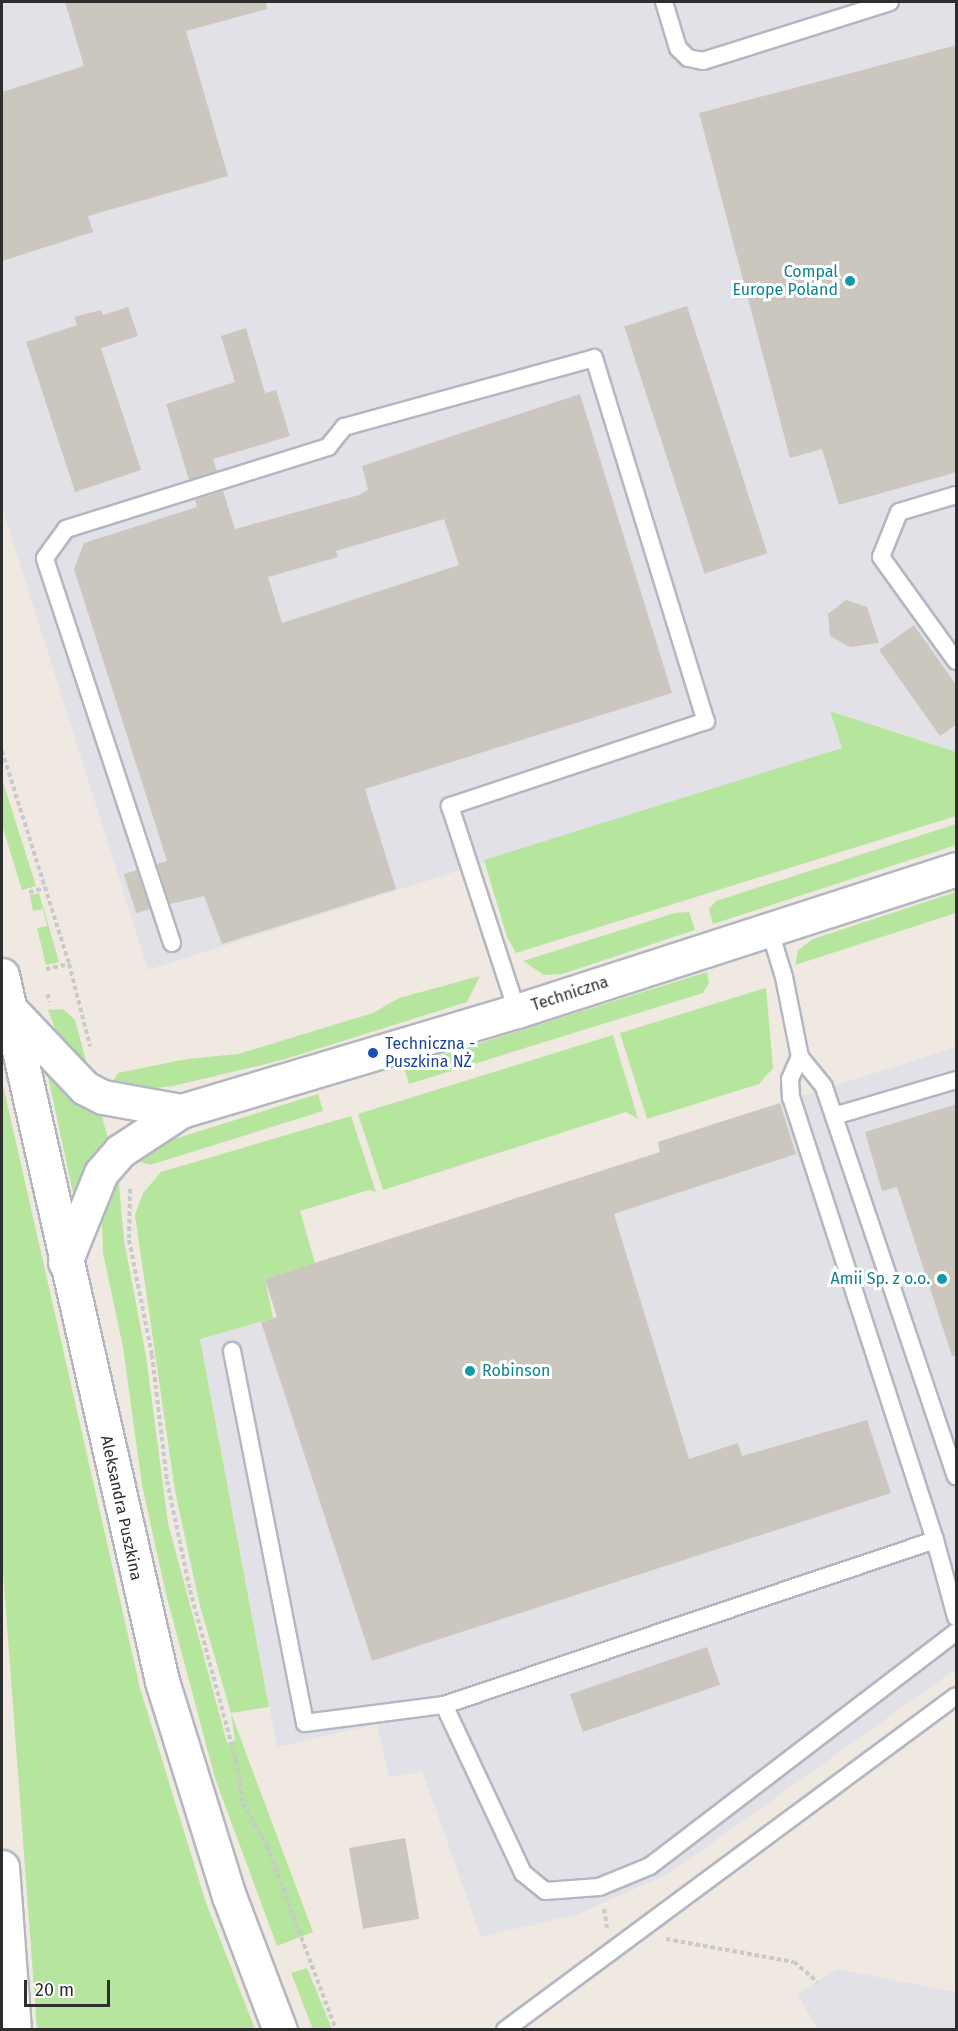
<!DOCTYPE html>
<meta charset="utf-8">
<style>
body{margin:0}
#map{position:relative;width:958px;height:2031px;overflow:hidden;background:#efe9e1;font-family:"Fira Sans",sans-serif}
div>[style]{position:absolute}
.industrial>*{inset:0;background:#e3e1e8}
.green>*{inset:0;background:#b6e59e}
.building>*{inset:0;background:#cbc7bf;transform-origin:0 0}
.path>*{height:4px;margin-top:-2px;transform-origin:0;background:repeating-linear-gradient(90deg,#c9c9c9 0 4.5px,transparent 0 7.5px)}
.roads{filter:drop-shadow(2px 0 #b4b7c1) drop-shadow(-2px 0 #b4b7c1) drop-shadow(0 2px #b4b7c1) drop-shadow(0 -2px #b4b7c1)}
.lane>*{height:16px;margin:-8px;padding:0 8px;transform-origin:8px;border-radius:8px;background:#fff}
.street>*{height:33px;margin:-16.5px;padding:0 16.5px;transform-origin:16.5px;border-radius:16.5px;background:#fff}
.secondary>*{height:33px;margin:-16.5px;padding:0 16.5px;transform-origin:16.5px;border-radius:16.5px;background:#fff}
.dots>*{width:16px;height:16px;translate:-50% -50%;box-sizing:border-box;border:3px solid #fff;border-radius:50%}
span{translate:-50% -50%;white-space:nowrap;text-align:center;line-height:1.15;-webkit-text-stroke:6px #fff;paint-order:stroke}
.culture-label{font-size:16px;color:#0d838f}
.right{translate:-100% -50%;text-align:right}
.left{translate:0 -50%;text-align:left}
.street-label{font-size:16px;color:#2e2e2e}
.transit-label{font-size:16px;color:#164399}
.frame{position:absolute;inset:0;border:3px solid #2e2e2e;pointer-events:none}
.scale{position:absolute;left:24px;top:1980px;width:86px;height:27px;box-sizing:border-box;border:3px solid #2e2e2e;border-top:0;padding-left:8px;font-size:18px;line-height:21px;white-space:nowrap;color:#2e2e2e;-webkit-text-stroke:4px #fff;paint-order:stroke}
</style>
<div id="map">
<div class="industrial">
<i style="clip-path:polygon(2px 2px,956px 2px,956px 752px,831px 711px,842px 748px,148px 970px,2px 507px)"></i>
<i style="clip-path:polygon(956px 1047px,956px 1669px,670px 1873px,578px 1914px,481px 1937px,422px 1771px,389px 1777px,377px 1724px,277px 1747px,200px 1338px,276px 1317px,265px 1279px,659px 1153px,658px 1142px)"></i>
<i style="clip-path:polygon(837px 1969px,956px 1992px,956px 2029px,818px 2029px,797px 1994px)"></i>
</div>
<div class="green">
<i style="clip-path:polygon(830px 711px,956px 752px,956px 816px,516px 953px,507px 937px,484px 860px,842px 748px)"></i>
<i style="clip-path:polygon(2px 779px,36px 886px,22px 890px,2px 825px)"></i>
<i style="clip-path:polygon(956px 824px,956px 845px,713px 924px,709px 909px,716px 901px)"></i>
<i style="clip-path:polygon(956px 892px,956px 913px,795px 965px,798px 950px,813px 939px)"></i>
<i style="clip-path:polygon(39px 893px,59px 962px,46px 965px,37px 928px,47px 926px,43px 909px,33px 911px,30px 895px)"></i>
<i style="clip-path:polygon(689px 912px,695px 930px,562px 974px,544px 975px,523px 961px,675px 913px)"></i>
<i style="clip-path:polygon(707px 972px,709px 983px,703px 993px,409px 1084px,404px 1067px)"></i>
<i style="clip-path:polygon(480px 976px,467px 1002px,282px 1060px,173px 1086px,148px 1089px,110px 1085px,118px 1073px,187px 1059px,238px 1054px,373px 1013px,399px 998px)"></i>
<i style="clip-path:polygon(766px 988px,773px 1068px,759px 1084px,647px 1119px,620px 1033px)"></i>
<i style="clip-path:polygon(63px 1009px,75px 1020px,89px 1072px,55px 1028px,48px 1010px)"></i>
<i style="clip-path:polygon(613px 1035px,638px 1119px,626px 1112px,383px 1190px,358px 1114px)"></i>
<i style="clip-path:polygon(47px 1072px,100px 1109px,109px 1143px,75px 1202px)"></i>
<i style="clip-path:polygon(2px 1081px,140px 1688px,206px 1903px,255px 2029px,37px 2029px,2px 1558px)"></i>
<i style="clip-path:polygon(318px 1094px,323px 1111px,150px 1165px,132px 1159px,158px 1144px)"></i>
<i style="clip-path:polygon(351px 1116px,376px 1192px,369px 1190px,300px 1211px,315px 1263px,265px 1279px,273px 1318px,200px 1339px,269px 1707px,231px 1713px,313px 1932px,277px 1946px,215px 1778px,166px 1594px,142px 1485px,123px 1347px,103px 1253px,102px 1225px,103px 1209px,118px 1174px,124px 1240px,146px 1356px,168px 1523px,227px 1743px,235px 1740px,231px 1713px,200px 1606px,175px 1491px,135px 1215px,143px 1193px,161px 1172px)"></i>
<i style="clip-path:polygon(307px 1968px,332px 2029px,313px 2029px,291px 1973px)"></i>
</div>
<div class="building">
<i style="clip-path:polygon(65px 2px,266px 2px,267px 9px,186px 31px,228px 176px,88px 216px,93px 232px,2px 261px,2px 92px,84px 66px)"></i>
<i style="clip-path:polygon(957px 45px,957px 472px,839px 505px,822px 449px,790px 458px,699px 113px)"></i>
<i style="left:687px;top:306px;width:260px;height:66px;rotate:72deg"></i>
<i style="clip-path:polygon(128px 307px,138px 336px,101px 348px,141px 470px,75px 492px,26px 342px,77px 325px,74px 317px,101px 310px,103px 315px)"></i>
<i style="clip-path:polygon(246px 328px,265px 393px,276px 390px,290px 436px,213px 459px,217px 471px,189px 480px,166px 404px,235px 382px,221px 336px)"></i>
<i style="clip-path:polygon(evenodd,580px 394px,672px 693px,365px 789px,396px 889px,222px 944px,204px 896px,170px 904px,157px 864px,167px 861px,74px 569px,84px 543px,197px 507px,195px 500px,223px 491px,235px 529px,359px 495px,368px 490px,362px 466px,580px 394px,444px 519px,459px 565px,282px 623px,268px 577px,338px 557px,336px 551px,444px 519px)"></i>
<i style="clip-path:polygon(846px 600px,867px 607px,879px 643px,850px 647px,830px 636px,828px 614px)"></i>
<i style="clip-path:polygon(914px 625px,957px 686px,957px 724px,940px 736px,879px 650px)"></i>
<i style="left:137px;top:870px;width:41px;height:14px;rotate:72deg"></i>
<i style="clip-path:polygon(780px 1103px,796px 1154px,614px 1214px,689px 1459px,738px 1443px,742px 1456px,867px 1420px,891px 1493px,372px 1661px,261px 1322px,277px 1317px,265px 1279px,660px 1152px,658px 1142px)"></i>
<i style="clip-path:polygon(957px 1104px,957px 1355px,952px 1356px,897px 1187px,882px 1191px,865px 1132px)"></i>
<i style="left:707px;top:1647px;width:40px;height:145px;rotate:71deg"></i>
<i style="left:405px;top:1838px;width:82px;height:57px;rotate:80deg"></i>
</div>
<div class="path">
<i style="left:2px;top:751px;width:223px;rotate:72.5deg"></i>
<i style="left:69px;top:964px;width:85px;rotate:75.6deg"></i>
<i style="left:29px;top:892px;width:17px;rotate:-13deg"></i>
<i style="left:46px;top:969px;width:24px;rotate:-12deg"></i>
<i style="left:48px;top:994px;width:8px;rotate:83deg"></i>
<i style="left:130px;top:1189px;width:51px;rotate:91.1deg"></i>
<i style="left:129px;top:1240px;width:117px;rotate:78.7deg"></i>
<i style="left:152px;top:1355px;width:127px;rotate:83.2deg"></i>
<i style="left:167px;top:1481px;width:111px;rotate:78.1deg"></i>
<i style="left:190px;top:1590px;width:176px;rotate:74.9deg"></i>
<i style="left:236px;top:1760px;width:45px;rotate:81deg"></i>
<i style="left:243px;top:1804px;width:48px;rotate:60.3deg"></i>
<i style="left:267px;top:1846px;width:197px;rotate:69.4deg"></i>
<i style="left:604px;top:1909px;width:19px;rotate:81deg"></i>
<i style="left:666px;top:1939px;width:130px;rotate:10.2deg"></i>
<i style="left:794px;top:1962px;width:31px;rotate:40deg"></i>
</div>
<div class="roads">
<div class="lane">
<i style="left:664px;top:2px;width:48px;rotate:73.1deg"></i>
<i style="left:678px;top:48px;width:14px;rotate:45deg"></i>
<i style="left:688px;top:58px;width:15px;rotate:11deg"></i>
<i style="left:703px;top:61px;width:196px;rotate:-17.5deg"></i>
<i style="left:956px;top:495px;width:59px;rotate:163.4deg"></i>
<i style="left:899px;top:512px;width:48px;rotate:111.8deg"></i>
<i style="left:881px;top:557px;width:128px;rotate:54.2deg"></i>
<i style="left:769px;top:928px;width:51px;rotate:73deg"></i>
<i style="left:784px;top:977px;width:82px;rotate:78.7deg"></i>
<i style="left:800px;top:1057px;width:38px;rotate:51deg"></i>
<i style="left:824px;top:1087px;width:411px;rotate:71.3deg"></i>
<i style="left:172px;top:943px;width:405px;rotate:-108.3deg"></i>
<i style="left:45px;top:558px;width:36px;rotate:-54deg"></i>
<i style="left:66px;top:529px;width:275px;rotate:-17.4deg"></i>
<i style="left:328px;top:447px;width:26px;rotate:-51deg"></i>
<i style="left:344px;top:427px;width:259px;rotate:-15.4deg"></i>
<i style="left:594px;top:358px;width:380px;rotate:72.9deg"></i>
<i style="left:706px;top:721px;width:270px;rotate:161.6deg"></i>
<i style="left:450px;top:806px;width:216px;rotate:71.9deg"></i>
<i style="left:834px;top:1116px;width:127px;rotate:-16.4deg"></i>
<i style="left:232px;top:1351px;width:379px;rotate:78.9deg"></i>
<i style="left:305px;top:1723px;width:140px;rotate:-7.4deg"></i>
<i style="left:444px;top:1705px;width:518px;rotate:-18.57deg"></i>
<i style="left:935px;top:1540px;width:465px;rotate:-108deg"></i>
<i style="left:791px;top:1098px;width:19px;rotate:-93deg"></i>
<i style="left:790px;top:1079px;width:24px;rotate:-66deg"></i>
<i style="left:935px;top:1540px;width:80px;rotate:74.7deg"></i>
<i style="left:444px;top:1705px;width:186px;rotate:64.8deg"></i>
<i style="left:523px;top:1873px;width:28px;rotate:39deg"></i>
<i style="left:545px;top:1891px;width:54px;rotate:-4.2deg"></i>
<i style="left:599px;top:1887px;width:55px;rotate:-22.4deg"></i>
<i style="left:650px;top:1866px;width:385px;rotate:-37.4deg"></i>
<i style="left:505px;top:2030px;width:561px;rotate:-36.52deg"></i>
</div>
<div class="street">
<i style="left:9px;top:1008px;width:110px;rotate:46.5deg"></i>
<i style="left:85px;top:1088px;width:20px;rotate:27deg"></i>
<i style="left:103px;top:1097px;width:79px;rotate:10.2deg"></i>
<i style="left:65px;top:1262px;width:96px;rotate:-68deg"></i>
<i style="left:101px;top:1173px;width:29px;rotate:-49deg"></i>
<i style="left:120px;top:1151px;width:73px;rotate:-33.3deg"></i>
<i style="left:181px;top:1111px;width:351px;rotate:-16.6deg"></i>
<i style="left:517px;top:1011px;width:461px;rotate:-17.9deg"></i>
</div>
<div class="secondary">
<i style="left:2px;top:975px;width:724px;rotate:77.23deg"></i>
<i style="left:162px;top:1681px;width:225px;rotate:72.7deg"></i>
<i style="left:229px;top:1896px;width:143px;rotate:69.2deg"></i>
<i style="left:2px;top:1867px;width:163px;rotate:85.8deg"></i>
</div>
</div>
<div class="dots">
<i style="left:850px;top:281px;background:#0f9aa8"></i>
<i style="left:373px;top:1053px;background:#1a4fb4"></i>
<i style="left:942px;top:1279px;background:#0f9aa8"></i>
<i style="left:470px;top:1371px;background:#0f9aa8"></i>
</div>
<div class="culture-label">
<span class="right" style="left:838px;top:281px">Compal<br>Europe Poland</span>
<span class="right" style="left:930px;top:1279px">Amii Sp. z o.o.</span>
<span class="left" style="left:482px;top:1371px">Robinson</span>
</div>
<div class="street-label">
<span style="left:570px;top:994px;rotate:-18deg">Techniczna</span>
<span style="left:121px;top:1508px;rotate:78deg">Aleksandra Puszkina</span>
</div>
<div class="transit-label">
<span class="left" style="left:385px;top:1053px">Techniczna -<br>Puszkina NŻ</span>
</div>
<div class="frame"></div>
<div class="scale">20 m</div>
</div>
